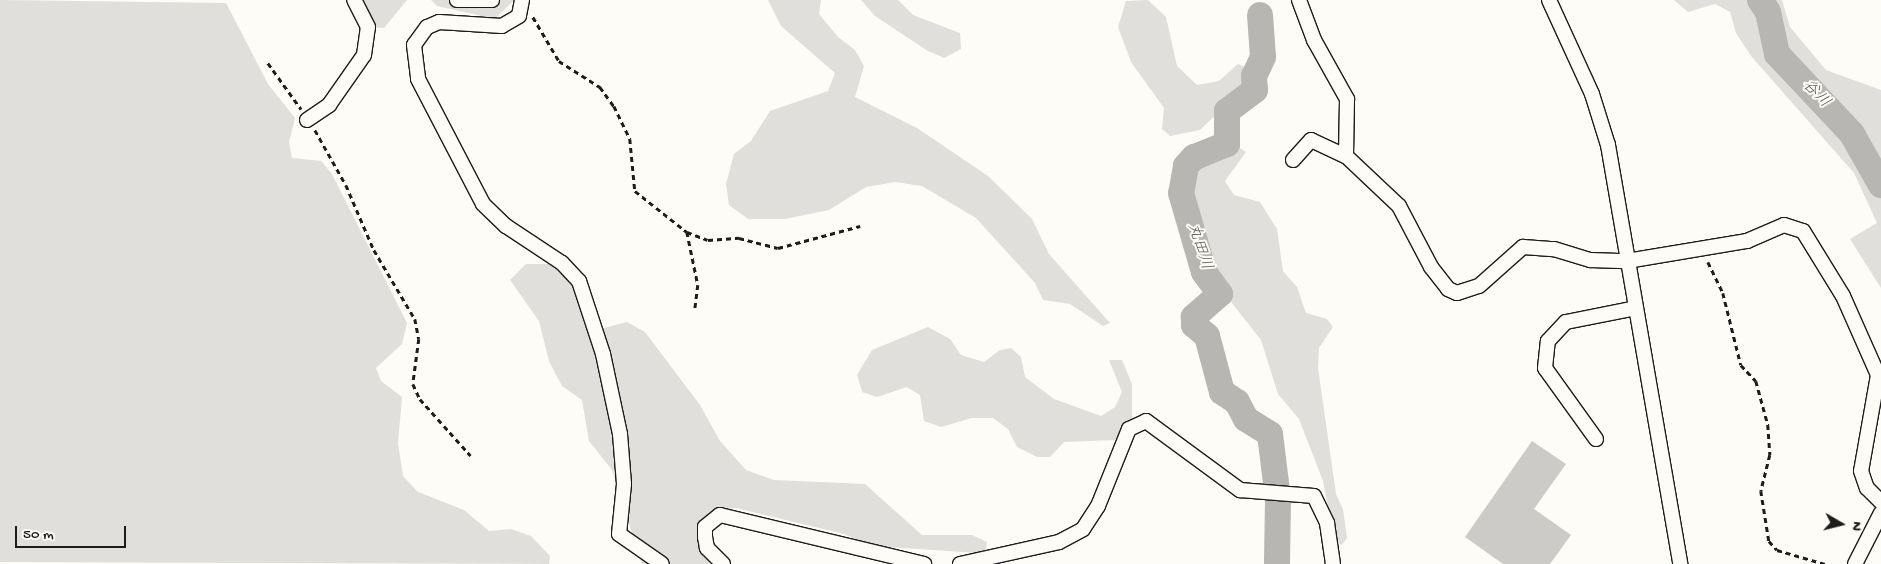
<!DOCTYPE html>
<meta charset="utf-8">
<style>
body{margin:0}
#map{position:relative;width:1881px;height:564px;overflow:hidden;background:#fdfcf7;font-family:"Gochi Hand","Klee One",sans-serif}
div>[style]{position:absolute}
.green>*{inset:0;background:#e0dfdb}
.river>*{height:26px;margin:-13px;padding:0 13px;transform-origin:13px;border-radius:13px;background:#b7b6b2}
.building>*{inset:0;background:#cccbc8}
.path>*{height:2.5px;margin-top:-1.25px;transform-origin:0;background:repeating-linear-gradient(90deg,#1c1c1c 0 5px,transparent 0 9px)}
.roads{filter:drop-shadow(1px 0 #1c1c1c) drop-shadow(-1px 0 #1c1c1c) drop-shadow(0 1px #1c1c1c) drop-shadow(0 -1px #1c1c1c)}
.minor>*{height:14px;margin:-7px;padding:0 7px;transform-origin:7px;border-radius:7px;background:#fdfcf7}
span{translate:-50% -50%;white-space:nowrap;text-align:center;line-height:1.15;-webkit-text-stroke:4px #fdfcf7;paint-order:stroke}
.water-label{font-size:16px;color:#5a5a58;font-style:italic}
.north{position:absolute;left:1816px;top:499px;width:50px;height:50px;-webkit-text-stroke:4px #fdfcf7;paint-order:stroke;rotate:98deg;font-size:14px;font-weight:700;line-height:20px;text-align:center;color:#1c1c1c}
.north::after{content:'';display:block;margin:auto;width:18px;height:22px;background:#1c1c1c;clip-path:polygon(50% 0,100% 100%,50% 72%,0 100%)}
.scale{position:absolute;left:15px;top:526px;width:111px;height:22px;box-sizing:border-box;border:2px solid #1c1c1c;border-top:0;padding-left:6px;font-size:15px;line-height:18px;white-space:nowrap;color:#1c1c1c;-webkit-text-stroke:4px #fdfcf7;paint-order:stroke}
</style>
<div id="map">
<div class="green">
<i style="clip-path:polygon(0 0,226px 3px,268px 84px,295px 118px,289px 142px,292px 158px,321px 161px,332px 174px,407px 323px,402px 344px,376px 368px,381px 381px,402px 397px,398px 443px,403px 476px,418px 492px,464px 510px,489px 531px,511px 529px,531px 536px,550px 556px,549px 564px,0 562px)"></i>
<i style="clip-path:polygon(347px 0,407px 0,384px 28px,363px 27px)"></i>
<i style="clip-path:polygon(431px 0,514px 0,495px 19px,437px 6px)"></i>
<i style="clip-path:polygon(768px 0,821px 0,819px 14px,838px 37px,855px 50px,864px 66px,855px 97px,917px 128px,988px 176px,1032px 219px,1049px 254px,1110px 323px,1103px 326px,1070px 304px,1043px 300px,1035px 283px,976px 218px,922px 186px,895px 182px,866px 187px,829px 210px,785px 219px,748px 219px,729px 205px,726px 184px,734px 154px,751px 141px,770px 111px,828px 91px,835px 73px,781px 26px)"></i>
<i style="clip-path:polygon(861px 0,898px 0,913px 15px,960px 33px,961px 49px,944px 58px,928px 51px,875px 16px)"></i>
<i style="clip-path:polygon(1148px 0,1166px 17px,1177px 66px,1197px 85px,1219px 81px,1238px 64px,1252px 70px,1245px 87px,1200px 130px,1170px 136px,1162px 129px,1164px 108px,1131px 62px,1118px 27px,1126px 1px)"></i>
<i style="clip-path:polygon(1674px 0,1782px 0,1790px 27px,1826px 70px,1881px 90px,1881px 288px,1850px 239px,1877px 223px,1854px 173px,1751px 56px,1736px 33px,1730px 12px,1715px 4px,1688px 12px)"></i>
<i style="clip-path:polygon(1235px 145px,1246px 152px,1225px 181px,1234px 195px,1260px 202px,1277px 229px,1283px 271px,1297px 287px,1306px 313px,1327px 319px,1333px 327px,1319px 348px,1318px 368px,1336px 494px,1343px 509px,1347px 538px,1342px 545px,1335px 542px,1323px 481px,1299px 419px,1278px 394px,1261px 340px,1209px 274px,1185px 205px,1198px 160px)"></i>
<i style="clip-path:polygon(526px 264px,555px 264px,574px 284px,594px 321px,604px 328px,627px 322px,645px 332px,700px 405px,720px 441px,746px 470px,774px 480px,865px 484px,922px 535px,972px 535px,987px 542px,986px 549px,979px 553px,872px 546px,844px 534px,736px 508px,720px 509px,702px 523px,709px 564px,642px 564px,612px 470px,589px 441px,582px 400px,562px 386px,549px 361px,539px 321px,510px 280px)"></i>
<i style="clip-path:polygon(928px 327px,950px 339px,961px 355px,984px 362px,1000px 350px,1011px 348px,1021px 357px,1025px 377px,1054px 399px,1101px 416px,1115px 407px,1122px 392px,1109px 360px,1122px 360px,1132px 384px,1132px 420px,1115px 440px,1064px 442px,1050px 457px,1037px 457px,1017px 447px,1008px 429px,993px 418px,972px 418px,941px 427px,924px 421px,920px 395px,907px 387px,877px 397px,862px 392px,857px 375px,872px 350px)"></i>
</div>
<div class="river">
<i style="left:1760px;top:0;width:14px;rotate:56deg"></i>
<i style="left:1768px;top:12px;width:43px;rotate:77.9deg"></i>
<i style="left:1777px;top:54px;width:110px;rotate:46.8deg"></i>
<i style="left:1852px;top:134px;width:59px;rotate:60.4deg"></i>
<i style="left:1260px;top:15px;width:42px;rotate:85.9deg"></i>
<i style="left:1263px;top:57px;width:21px;rotate:115deg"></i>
<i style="left:1254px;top:76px;width:14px;rotate:86deg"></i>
<i style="left:1255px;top:90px;width:35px;rotate:143deg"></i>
<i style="left:1227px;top:111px;width:33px;rotate:90deg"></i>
<i style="left:1227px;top:144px;width:35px;rotate:158deg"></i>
<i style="left:1194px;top:157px;width:12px;rotate:132deg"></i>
<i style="left:1186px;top:166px;width:27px;rotate:100deg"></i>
<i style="left:1181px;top:193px;width:82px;rotate:73.8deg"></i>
<i style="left:1204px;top:272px;width:27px;rotate:54deg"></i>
<i style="left:1220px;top:294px;width:35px;rotate:139deg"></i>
<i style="left:1194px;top:317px;width:8px;rotate:90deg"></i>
<i style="left:1194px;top:325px;width:17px;rotate:40deg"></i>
<i style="left:1207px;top:336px;width:58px;rotate:75deg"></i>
<i style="left:1222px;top:392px;width:18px;rotate:34deg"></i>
<i style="left:1237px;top:402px;width:19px;rotate:62deg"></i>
<i style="left:1246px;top:419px;width:28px;rotate:32deg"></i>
<i style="left:1270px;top:434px;width:65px;rotate:83deg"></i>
<i style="left:1278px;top:499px;width:65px;rotate:90.9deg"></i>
</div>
<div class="building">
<i style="clip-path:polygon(1532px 441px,1566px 464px,1534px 509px,1571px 535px,1550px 564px,1503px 564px,1465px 537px)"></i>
</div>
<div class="path">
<i style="left:533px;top:17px;width:51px;rotate:59.4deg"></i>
<i style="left:559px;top:61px;width:49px;rotate:32.4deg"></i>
<i style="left:600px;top:87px;width:24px;rotate:54deg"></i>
<i style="left:614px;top:106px;width:37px;rotate:64deg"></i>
<i style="left:630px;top:139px;width:52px;rotate:84.5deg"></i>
<i style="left:635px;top:191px;width:66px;rotate:38.3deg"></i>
<i style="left:687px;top:232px;width:22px;rotate:21deg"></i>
<i style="left:708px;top:240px;width:31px;rotate:-4deg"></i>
<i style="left:739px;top:238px;width:40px;rotate:14.4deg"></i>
<i style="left:778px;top:248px;width:85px;rotate:-15deg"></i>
<i style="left:268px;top:63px;width:57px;rotate:54.3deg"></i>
<i style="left:315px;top:130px;width:63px;rotate:60.6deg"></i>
<i style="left:346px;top:185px;width:71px;rotate:66.7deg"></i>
<i style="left:374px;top:250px;width:80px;rotate:59.3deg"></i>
<i style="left:415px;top:319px;width:20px;rotate:79deg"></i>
<i style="left:419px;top:339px;width:45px;rotate:97.6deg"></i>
<i style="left:413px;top:384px;width:17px;rotate:65deg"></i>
<i style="left:420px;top:399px;width:76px;rotate:48.2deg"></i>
<i style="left:687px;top:232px;width:54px;rotate:78.3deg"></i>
<i style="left:698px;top:285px;width:25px;rotate:97deg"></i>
<i style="left:1708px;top:262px;width:34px;rotate:64deg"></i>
<i style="left:1723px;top:293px;width:74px;rotate:76deg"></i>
<i style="left:1741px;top:365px;width:22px;rotate:47deg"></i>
<i style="left:1756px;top:381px;width:46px;rotate:74.7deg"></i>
<i style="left:1768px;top:425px;width:30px;rotate:86deg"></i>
<i style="left:1770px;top:455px;width:37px;rotate:104deg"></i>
<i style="left:1761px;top:491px;width:51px;rotate:80.9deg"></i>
<i style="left:1769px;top:541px;width:12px;rotate:48deg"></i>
<i style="left:1777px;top:550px;width:50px;rotate:16.3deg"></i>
</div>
<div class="roads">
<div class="minor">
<i style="left:457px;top:0;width:35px"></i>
<i style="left:522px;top:0;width:16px;rotate:101deg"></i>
<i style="left:519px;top:16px;width:20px;rotate:150deg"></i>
<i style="left:502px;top:26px;width:63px;rotate:-176.4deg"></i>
<i style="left:439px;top:22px;width:13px;rotate:157deg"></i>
<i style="left:427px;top:27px;width:22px;rotate:126deg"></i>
<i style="left:414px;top:45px;width:34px;rotate:83deg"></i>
<i style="left:418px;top:79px;width:141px;rotate:62.5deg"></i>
<i style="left:483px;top:204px;width:32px;rotate:44deg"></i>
<i style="left:506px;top:226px;width:67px;rotate:33.5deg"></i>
<i style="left:562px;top:263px;width:25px;rotate:47deg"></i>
<i style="left:579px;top:281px;width:77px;rotate:71.8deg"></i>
<i style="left:603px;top:354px;width:82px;rotate:78deg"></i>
<i style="left:620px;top:434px;width:50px;rotate:85.4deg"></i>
<i style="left:624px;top:484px;width:50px;rotate:95.7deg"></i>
<i style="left:619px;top:534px;width:52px;rotate:34.9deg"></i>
<i style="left:1299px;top:0;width:43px;rotate:69.4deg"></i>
<i style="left:1314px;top:40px;width:68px;rotate:60.8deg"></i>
<i style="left:1347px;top:99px;width:57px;rotate:91deg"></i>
<i style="left:1346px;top:156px;width:73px;rotate:43.3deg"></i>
<i style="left:1399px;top:206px;width:69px;rotate:62.3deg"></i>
<i style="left:1431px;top:267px;width:28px;rotate:52deg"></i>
<i style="left:1448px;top:289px;width:10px;rotate:24deg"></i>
<i style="left:1457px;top:293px;width:23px;rotate:-18deg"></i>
<i style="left:1479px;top:286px;width:59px;rotate:-41.6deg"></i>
<i style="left:1523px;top:247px;width:31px;rotate:4deg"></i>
<i style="left:1554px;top:249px;width:38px;rotate:17deg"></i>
<i style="left:1590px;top:260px;width:37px;rotate:2deg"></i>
<i style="left:1627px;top:261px;width:122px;rotate:-9.5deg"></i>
<i style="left:1747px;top:241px;width:40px;rotate:-23.4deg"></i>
<i style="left:1784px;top:225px;width:20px;rotate:18deg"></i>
<i style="left:1803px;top:231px;width:76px;rotate:58.4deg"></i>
<i style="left:1843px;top:296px;width:86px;rotate:66.1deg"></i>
<i style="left:1878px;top:375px;width:97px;rotate:100deg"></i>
<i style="left:1861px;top:471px;width:18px;rotate:71deg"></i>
<i style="left:1867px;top:488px;width:20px;rotate:45deg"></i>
<i style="left:1549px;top:0;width:103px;rotate:65.4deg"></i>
<i style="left:1592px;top:94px;width:53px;rotate:72.6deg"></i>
<i style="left:1608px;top:145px;width:425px;rotate:80.2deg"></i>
<i style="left:307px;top:120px;width:27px;rotate:-34deg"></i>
<i style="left:329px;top:105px;width:61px;rotate:-55deg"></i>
<i style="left:364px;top:55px;width:28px;rotate:-82deg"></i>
<i style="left:368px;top:27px;width:30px;rotate:-117deg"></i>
<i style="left:1293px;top:160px;width:27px;rotate:-48deg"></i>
<i style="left:1311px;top:140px;width:38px;rotate:25deg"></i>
<i style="left:1596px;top:439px;width:87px;rotate:-125.7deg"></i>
<i style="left:1545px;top:368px;width:27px;rotate:-84deg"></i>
<i style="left:1548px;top:341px;width:26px;rotate:-47deg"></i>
<i style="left:1566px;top:322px;width:71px;rotate:-11.3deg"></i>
<i style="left:723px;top:564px;width:23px;rotate:-135deg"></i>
<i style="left:707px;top:548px;width:11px;rotate:-100deg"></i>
<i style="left:705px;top:537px;width:10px;rotate:-90deg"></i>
<i style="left:705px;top:527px;width:19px;rotate:-39deg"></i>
<i style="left:720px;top:515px;width:210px;rotate:13.5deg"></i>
<i style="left:960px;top:564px;width:101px;rotate:-12.5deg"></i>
<i style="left:1059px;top:542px;width:27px;rotate:-28deg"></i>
<i style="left:1083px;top:529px;width:27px;rotate:-57deg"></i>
<i style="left:1098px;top:506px;width:83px;rotate:-68.1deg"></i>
<i style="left:1129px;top:429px;width:19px;rotate:-25deg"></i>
<i style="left:1146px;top:421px;width:117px;rotate:36.3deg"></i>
<i style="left:1240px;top:490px;width:74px;rotate:4.6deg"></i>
<i style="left:1314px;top:496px;width:30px;rotate:64deg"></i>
<i style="left:1327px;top:523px;width:41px;rotate:81.7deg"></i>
<i style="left:1855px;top:564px;width:57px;rotate:-63deg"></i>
</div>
</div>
<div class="water-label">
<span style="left:1815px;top:95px;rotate:46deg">谷川</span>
<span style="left:1198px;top:247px;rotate:72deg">丸田川</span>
</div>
<div class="north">N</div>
<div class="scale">50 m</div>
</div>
